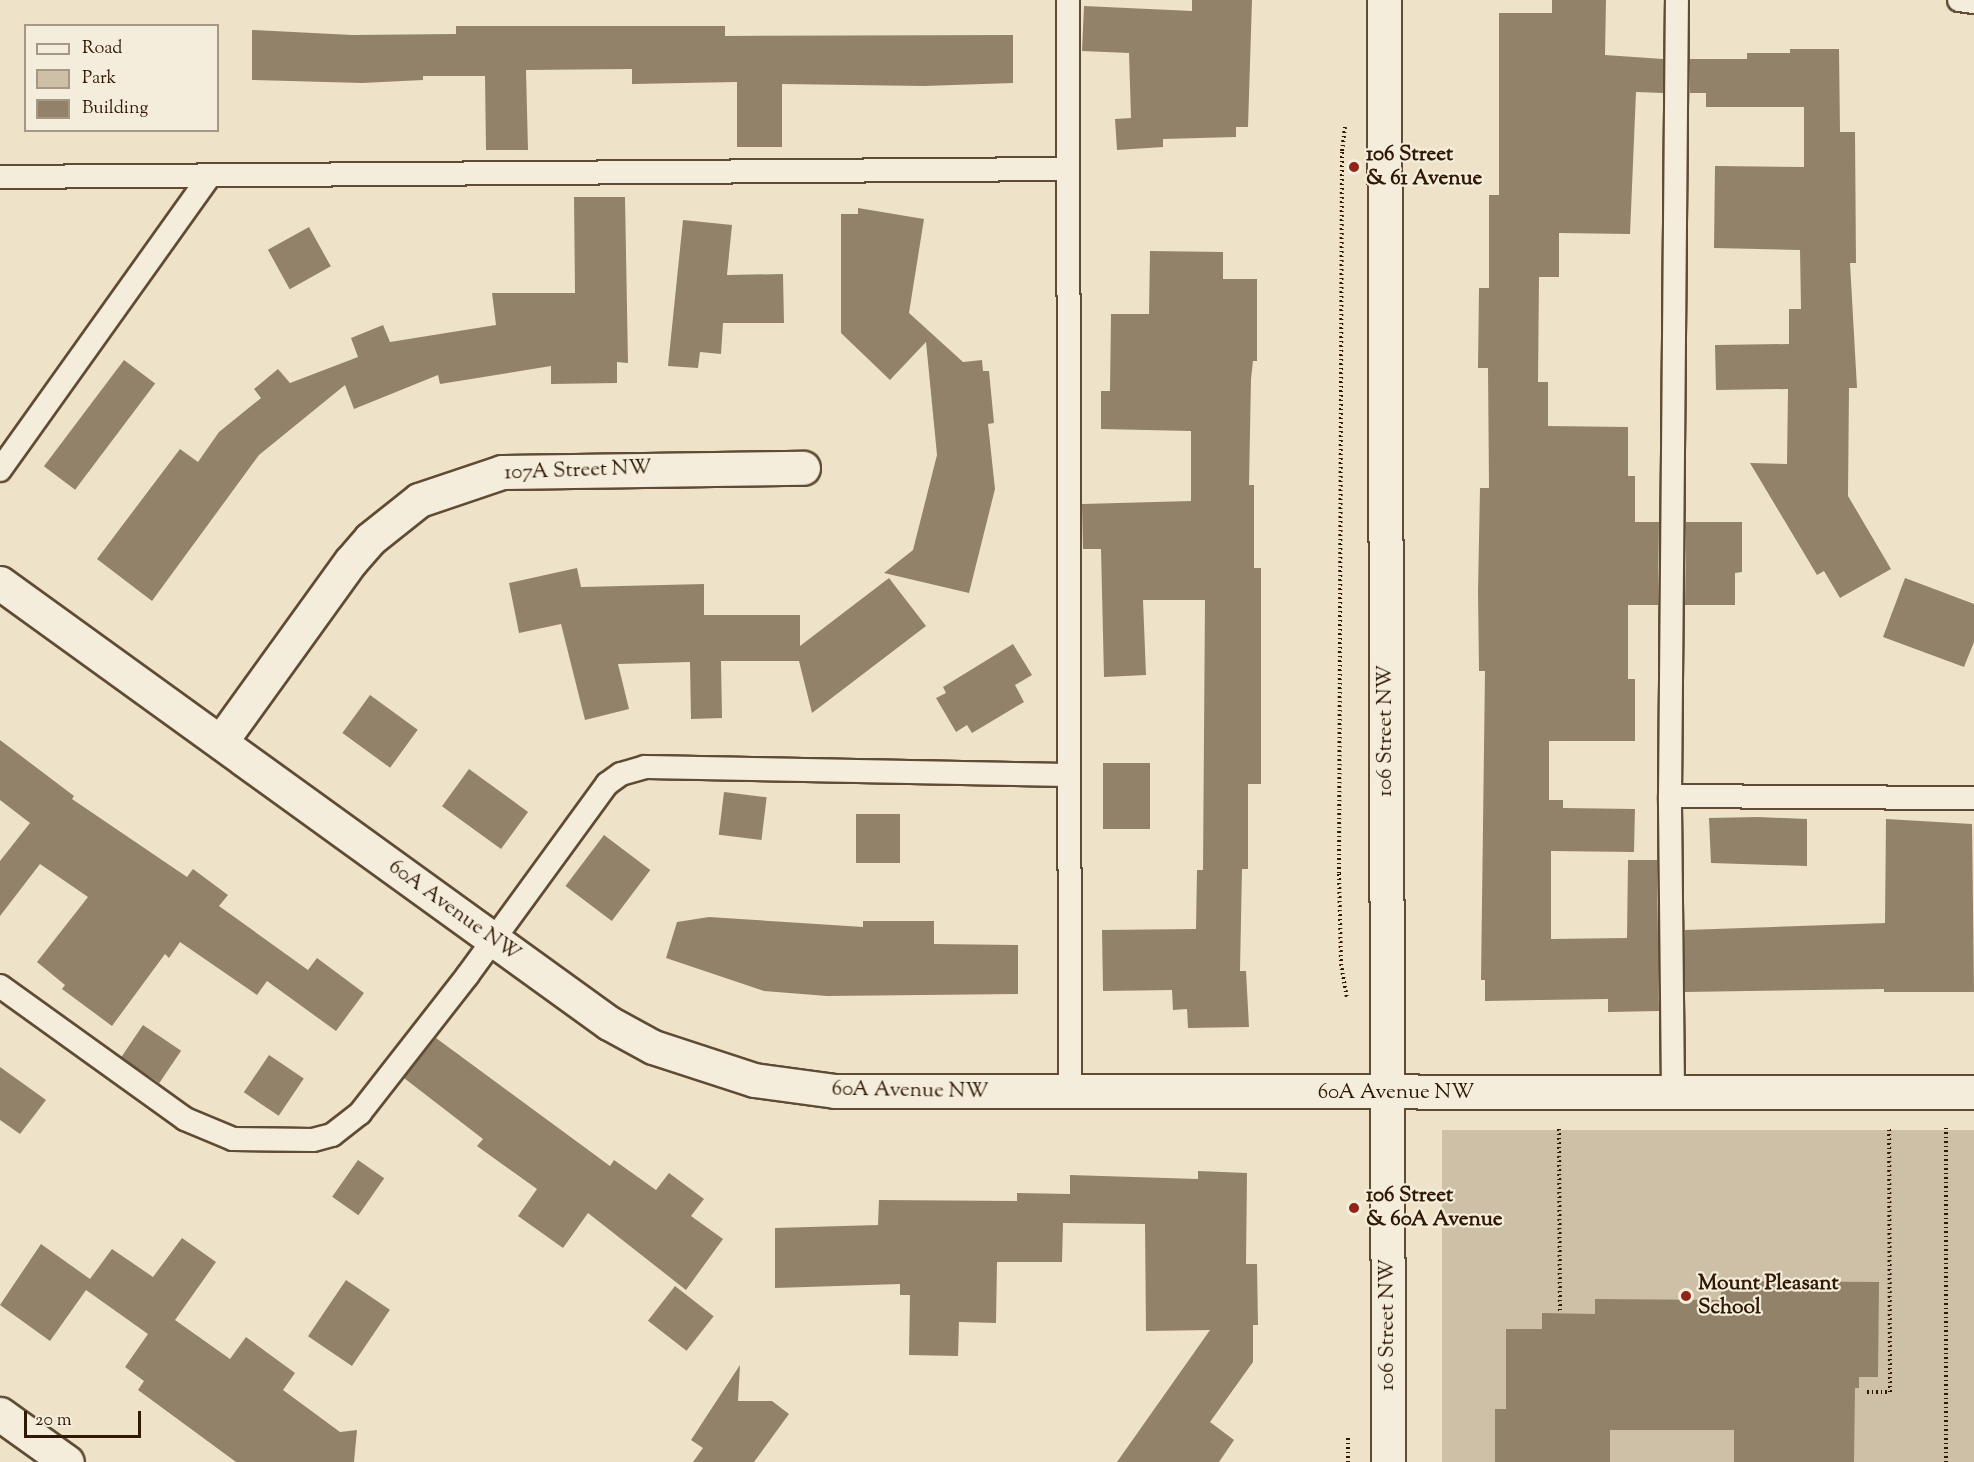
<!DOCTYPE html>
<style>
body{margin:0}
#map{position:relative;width:1974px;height:1462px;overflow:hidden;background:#eee3c9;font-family:"Sorts Mill Goudy",serif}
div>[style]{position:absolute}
.green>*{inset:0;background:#cec0a7;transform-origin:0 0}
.building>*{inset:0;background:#93826a;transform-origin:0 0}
.path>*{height:4px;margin-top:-2px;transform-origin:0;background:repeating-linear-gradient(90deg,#301803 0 1.5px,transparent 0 4.5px)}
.roads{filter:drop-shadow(2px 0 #604b34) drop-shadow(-2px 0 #604b34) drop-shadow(0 2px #604b34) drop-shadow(0 -2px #604b34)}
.lane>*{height:22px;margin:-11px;padding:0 11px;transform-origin:11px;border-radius:11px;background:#f4eddc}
.street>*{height:33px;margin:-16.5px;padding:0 16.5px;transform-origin:16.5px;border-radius:16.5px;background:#f4eddc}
.secondary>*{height:33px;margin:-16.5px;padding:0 16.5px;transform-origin:16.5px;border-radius:16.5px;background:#f4eddc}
.dots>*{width:16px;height:16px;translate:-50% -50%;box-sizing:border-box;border:3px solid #f4eddc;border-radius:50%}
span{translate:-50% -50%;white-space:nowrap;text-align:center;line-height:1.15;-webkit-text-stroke:4.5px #f4eddc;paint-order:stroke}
.poi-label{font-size:21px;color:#301803;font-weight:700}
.left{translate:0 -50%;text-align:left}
.street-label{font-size:21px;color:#301803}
.legend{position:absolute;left:24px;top:24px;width:195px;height:108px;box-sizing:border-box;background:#f4eddc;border:2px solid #a69885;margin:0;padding:8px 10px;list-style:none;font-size:18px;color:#301803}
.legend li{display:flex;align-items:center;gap:12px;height:30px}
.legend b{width:30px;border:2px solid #a69885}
.scale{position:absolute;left:24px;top:1411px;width:117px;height:27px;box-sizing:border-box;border:3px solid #301803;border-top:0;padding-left:8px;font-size:18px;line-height:21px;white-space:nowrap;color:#301803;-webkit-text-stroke:4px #f4eddc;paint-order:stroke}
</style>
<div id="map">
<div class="green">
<i style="left:1442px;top:1130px;width:532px;height:332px"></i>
</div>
<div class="building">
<i style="clip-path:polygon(1192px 0,1252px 0,1248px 127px,1236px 127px,1236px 137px,1163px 139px,1163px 147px,1117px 150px,1115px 119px,1131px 118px,1129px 53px,1082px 51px,1084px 6px,1192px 11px)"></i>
<i style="clip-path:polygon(1552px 0,1606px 0,1605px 55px,1663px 59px,1663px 93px,1636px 92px,1630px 234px,1559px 233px,1559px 277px,1539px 277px,1538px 382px,1548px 382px,1548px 426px,1628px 427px,1628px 476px,1635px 476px,1635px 522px,1659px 522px,1658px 605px,1628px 605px,1628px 679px,1635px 679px,1635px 741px,1549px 741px,1549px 800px,1563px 800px,1563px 808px,1635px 809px,1634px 852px,1551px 851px,1551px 939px,1627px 938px,1628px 860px,1657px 860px,1659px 1011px,1608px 1012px,1608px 999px,1485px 1001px,1485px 980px,1481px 980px,1485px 671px,1479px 671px,1478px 591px,1480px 488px,1489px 488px,1488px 368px,1478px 368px,1479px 288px,1489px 288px,1489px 195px,1499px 195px,1499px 13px,1552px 13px)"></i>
<i style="clip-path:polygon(456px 26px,725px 26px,725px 36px,1013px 35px,1013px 83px,924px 86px,782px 84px,782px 147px,737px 147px,737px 82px,632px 84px,632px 69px,526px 70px,528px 150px,486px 150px,485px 76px,423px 76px,423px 80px,362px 83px,252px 80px,252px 30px,352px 35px,456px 34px)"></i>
<i style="clip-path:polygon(1790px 49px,1839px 49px,1840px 132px,1855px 132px,1856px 263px,1850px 263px,1857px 388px,1849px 388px,1848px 496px,1891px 569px,1840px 598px,1824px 571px,1817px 575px,1750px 463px,1787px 464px,1788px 389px,1716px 390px,1715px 345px,1789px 344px,1789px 309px,1801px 309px,1800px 250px,1714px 248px,1715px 166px,1804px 167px,1804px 107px,1706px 107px,1706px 93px,1690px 93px,1690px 59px,1747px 59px,1747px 53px,1790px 53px)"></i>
<i style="clip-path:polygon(574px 197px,625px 197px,628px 363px,617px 362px,617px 383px,551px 384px,551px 366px,440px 384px,438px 375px,354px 409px,345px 385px,259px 455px,152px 601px,97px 559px,180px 449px,198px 462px,219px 432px,261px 398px,254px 389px,278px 369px,290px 383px,358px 357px,351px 338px,383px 325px,390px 342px,496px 325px,492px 293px,575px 293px)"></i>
<i style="clip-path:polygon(858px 208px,924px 219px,909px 313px,963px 362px,982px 360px,983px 371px,989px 371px,994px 423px,988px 424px,995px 489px,969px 593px,884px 573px,913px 550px,937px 455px,926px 342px,890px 380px,841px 333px,841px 214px,858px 214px)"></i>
<i style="clip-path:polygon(683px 220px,732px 225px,727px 275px,783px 274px,784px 323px,723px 323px,721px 354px,700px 352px,698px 368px,668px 366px)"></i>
<i style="left:309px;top:227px;width:45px;height:47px;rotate:61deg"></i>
<i style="clip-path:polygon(1150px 251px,1223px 252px,1223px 279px,1257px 279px,1257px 361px,1253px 361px,1251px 379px,1249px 485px,1254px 485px,1254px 568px,1261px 568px,1261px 784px,1248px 784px,1248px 869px,1242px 869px,1240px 971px,1246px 971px,1249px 1027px,1188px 1028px,1187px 1009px,1173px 1010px,1172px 990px,1103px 991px,1102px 930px,1196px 929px,1197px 870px,1203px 870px,1205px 600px,1143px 600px,1146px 675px,1104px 677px,1101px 549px,1083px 549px,1082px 504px,1191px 501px,1191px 431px,1101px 429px,1101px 391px,1110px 391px,1111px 314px,1149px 314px)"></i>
<i style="left:124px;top:360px;width:39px;height:133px;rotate:37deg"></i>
<i style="clip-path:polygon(1686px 522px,1742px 522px,1742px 572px,1735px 573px,1735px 605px,1685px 605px)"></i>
<i style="clip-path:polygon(577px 568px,581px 587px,704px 584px,704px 615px,800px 615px,800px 646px,889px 578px,926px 626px,812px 713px,799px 661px,721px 661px,722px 718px,691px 719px,690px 662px,618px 664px,629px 709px,585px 720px,561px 624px,519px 633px,509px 583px)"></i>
<i style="clip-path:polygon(1905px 578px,1974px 604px,1974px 642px,1964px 667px,1883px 637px)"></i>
<i style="clip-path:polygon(1013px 644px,1032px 675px,1015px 685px,1024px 702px,972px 733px,967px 725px,956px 732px,936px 698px,946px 693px,943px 687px)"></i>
<i style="left:370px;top:695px;width:59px;height:47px;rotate:36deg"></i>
<i style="clip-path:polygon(0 740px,74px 796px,72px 799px,187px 877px,193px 869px,228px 895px,219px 906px,308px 970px,317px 958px,364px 993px,336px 1031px,267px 981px,257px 995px,180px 942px,169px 958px,165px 954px,112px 1026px,62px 989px,65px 985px,37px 962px,88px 897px,40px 864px,0 916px,0 861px,30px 823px,0 800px)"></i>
<i style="left:1103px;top:763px;width:47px;height:66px"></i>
<i style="left:469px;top:769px;width:73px;height:46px;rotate:36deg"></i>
<i style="left:724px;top:792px;width:43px;height:43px;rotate:7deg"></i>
<i style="left:856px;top:814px;width:44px;height:49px"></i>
<i style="clip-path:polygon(1758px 817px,1807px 819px,1807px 866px,1711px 863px,1709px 818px)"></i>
<i style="clip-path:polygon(1886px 819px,1972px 824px,1974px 992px,1884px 992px,1884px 989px,1685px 992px,1685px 930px,1885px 923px)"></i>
<i style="left:604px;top:835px;width:58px;height:64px;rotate:37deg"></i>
<i style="clip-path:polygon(709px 917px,863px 927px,863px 921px,934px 921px,934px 944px,1018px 945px,1018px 994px,827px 996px,764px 991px,666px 958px,677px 922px)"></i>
<i style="left:143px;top:1025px;width:46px;height:39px;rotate:34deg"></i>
<i style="clip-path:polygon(436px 1038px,610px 1166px,614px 1160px,656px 1190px,669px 1173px,704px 1199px,691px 1216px,723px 1239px,686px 1290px,588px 1213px,563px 1248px,518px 1216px,537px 1189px,477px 1146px,483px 1139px,404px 1078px)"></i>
<i style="left:269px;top:1055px;width:42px;height:45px;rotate:34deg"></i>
<i style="clip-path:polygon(0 1067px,46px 1100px,20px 1134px,0 1120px)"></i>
<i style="left:358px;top:1160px;width:32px;height:45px;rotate:35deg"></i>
<i style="clip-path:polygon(1198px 1171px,1247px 1173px,1246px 1264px,1257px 1264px,1258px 1325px,1253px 1325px,1253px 1362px,1210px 1422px,1234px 1440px,1219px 1462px,1117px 1462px,1210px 1330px,1146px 1331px,1145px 1224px,1063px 1223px,1062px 1262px,997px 1262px,996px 1323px,959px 1322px,958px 1356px,909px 1355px,910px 1295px,900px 1295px,900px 1284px,775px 1288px,775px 1228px,878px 1225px,879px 1200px,1017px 1201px,1017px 1193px,1070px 1194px,1070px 1175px,1198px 1179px)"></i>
<i style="clip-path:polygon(182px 1238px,216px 1262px,175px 1320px,230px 1359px,246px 1337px,295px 1373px,283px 1390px,340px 1432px,357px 1430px,354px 1462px,236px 1462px,138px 1390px,144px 1381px,125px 1367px,148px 1334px,86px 1290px,50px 1341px,0 1305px,41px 1244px,90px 1279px,112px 1249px,153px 1277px)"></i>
<i style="left:346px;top:1280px;width:53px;height:68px;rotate:34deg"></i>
<i style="clip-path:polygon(1721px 1281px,1879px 1282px,1878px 1377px,1859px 1377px,1859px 1388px,1855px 1388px,1854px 1462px,1734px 1462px,1734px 1430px,1610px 1430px,1610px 1462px,1495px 1462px,1495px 1409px,1506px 1409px,1506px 1329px,1542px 1329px,1542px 1313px,1595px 1314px,1595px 1299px,1721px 1300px)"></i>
<i style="left:675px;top:1286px;width:49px;height:44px;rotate:38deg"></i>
<i style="clip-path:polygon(740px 1365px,738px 1401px,772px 1401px,789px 1414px,754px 1462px,693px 1462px,703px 1448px,691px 1440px)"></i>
</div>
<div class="path">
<i style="left:1345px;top:127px;width:25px;rotate:97deg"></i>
<i style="left:1342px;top:152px;width:722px;rotate:90.24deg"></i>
<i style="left:1339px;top:874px;width:90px;rotate:88.7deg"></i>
<i style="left:1341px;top:964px;width:34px;rotate:80deg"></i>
<i style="left:1559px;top:1129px;width:184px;rotate:89.7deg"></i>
<i style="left:1867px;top:1392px;width:23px"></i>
<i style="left:1890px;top:1392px;width:265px;rotate:-90.2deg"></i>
<i style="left:1348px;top:1462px;width:26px;rotate:-90deg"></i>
<i style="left:1946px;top:1462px;width:335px;rotate:-90deg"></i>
</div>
<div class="roads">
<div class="lane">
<i style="left:1068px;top:0;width:1092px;rotate:89.9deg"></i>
<i style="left:1959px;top:0;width:15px;rotate:8deg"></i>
<i style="left:0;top:177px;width:1067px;rotate:-0.43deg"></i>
<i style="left:0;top:470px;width:361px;rotate:-54.5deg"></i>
<i style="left:1670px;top:796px;width:304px;rotate:0.4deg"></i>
<i style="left:0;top:986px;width:228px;rotate:35.7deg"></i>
<i style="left:185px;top:1119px;width:52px;rotate:22.6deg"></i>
<i style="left:233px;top:1139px;width:80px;rotate:0.7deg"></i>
<i style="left:313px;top:1140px;width:20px;rotate:-15deg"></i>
<i style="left:332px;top:1135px;width:36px;rotate:-38deg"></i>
<i style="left:360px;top:1113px;width:174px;rotate:-52deg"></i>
<i style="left:467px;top:976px;width:238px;rotate:-53.9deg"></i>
<i style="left:607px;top:784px;width:17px;rotate:-36deg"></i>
<i style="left:621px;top:774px;width:25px;rotate:-16deg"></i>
<i style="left:645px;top:767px;width:424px;rotate:1.1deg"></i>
<i style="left:1673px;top:1092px;width:296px;rotate:-90.6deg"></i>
<i style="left:1670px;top:796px;width:796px;rotate:-89.5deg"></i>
</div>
<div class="street">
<i style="left:0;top:583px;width:751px;rotate:35.85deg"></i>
<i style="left:609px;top:1023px;width:50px;rotate:28.6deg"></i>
<i style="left:653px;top:1047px;width:106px;rotate:18.1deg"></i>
<i style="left:754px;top:1080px;width:82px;rotate:7.7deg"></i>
<i style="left:835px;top:1091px;width:1139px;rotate:0.05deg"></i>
<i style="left:221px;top:741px;width:222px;rotate:-54.2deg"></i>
<i style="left:351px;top:561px;width:29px;rotate:-49deg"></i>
<i style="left:370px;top:539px;width:63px;rotate:-38.5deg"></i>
<i style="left:419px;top:500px;width:88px;rotate:-18.6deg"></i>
<i style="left:502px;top:472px;width:301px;rotate:-0.8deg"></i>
<i style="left:0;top:1414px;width:82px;rotate:35.6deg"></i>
</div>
<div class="secondary">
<i style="left:1384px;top:0;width:1462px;rotate:89.84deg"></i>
</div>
</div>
<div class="dots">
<i style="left:1354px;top:167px;background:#8f2418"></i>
<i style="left:1354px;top:1208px;background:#8f2418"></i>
<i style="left:1686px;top:1296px;background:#8f2418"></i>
</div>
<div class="poi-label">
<span class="left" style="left:1366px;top:167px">106 Street<br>&amp; 61 Avenue</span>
<span class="left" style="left:1366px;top:1208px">106 Street<br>&amp; 60A Avenue</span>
<span class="left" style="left:1698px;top:1296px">Mount Pleasant<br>School</span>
</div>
<div class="street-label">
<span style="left:578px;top:471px;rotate:-2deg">107A Street NW</span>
<span style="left:1386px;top:731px;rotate:-90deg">106 Street NW</span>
<span style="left:454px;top:911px;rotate:36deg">60A Avenue NW</span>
<span style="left:910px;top:1091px;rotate:1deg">60A Avenue NW</span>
<span style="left:1396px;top:1093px">60A Avenue NW</span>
<span style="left:1388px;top:1325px;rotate:-90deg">106 Street NW</span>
</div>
<ul class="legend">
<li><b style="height:8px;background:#f4eddc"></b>Road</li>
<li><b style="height:16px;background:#cec0a7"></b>Park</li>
<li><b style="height:16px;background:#93826a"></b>Building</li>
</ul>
<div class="scale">20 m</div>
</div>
